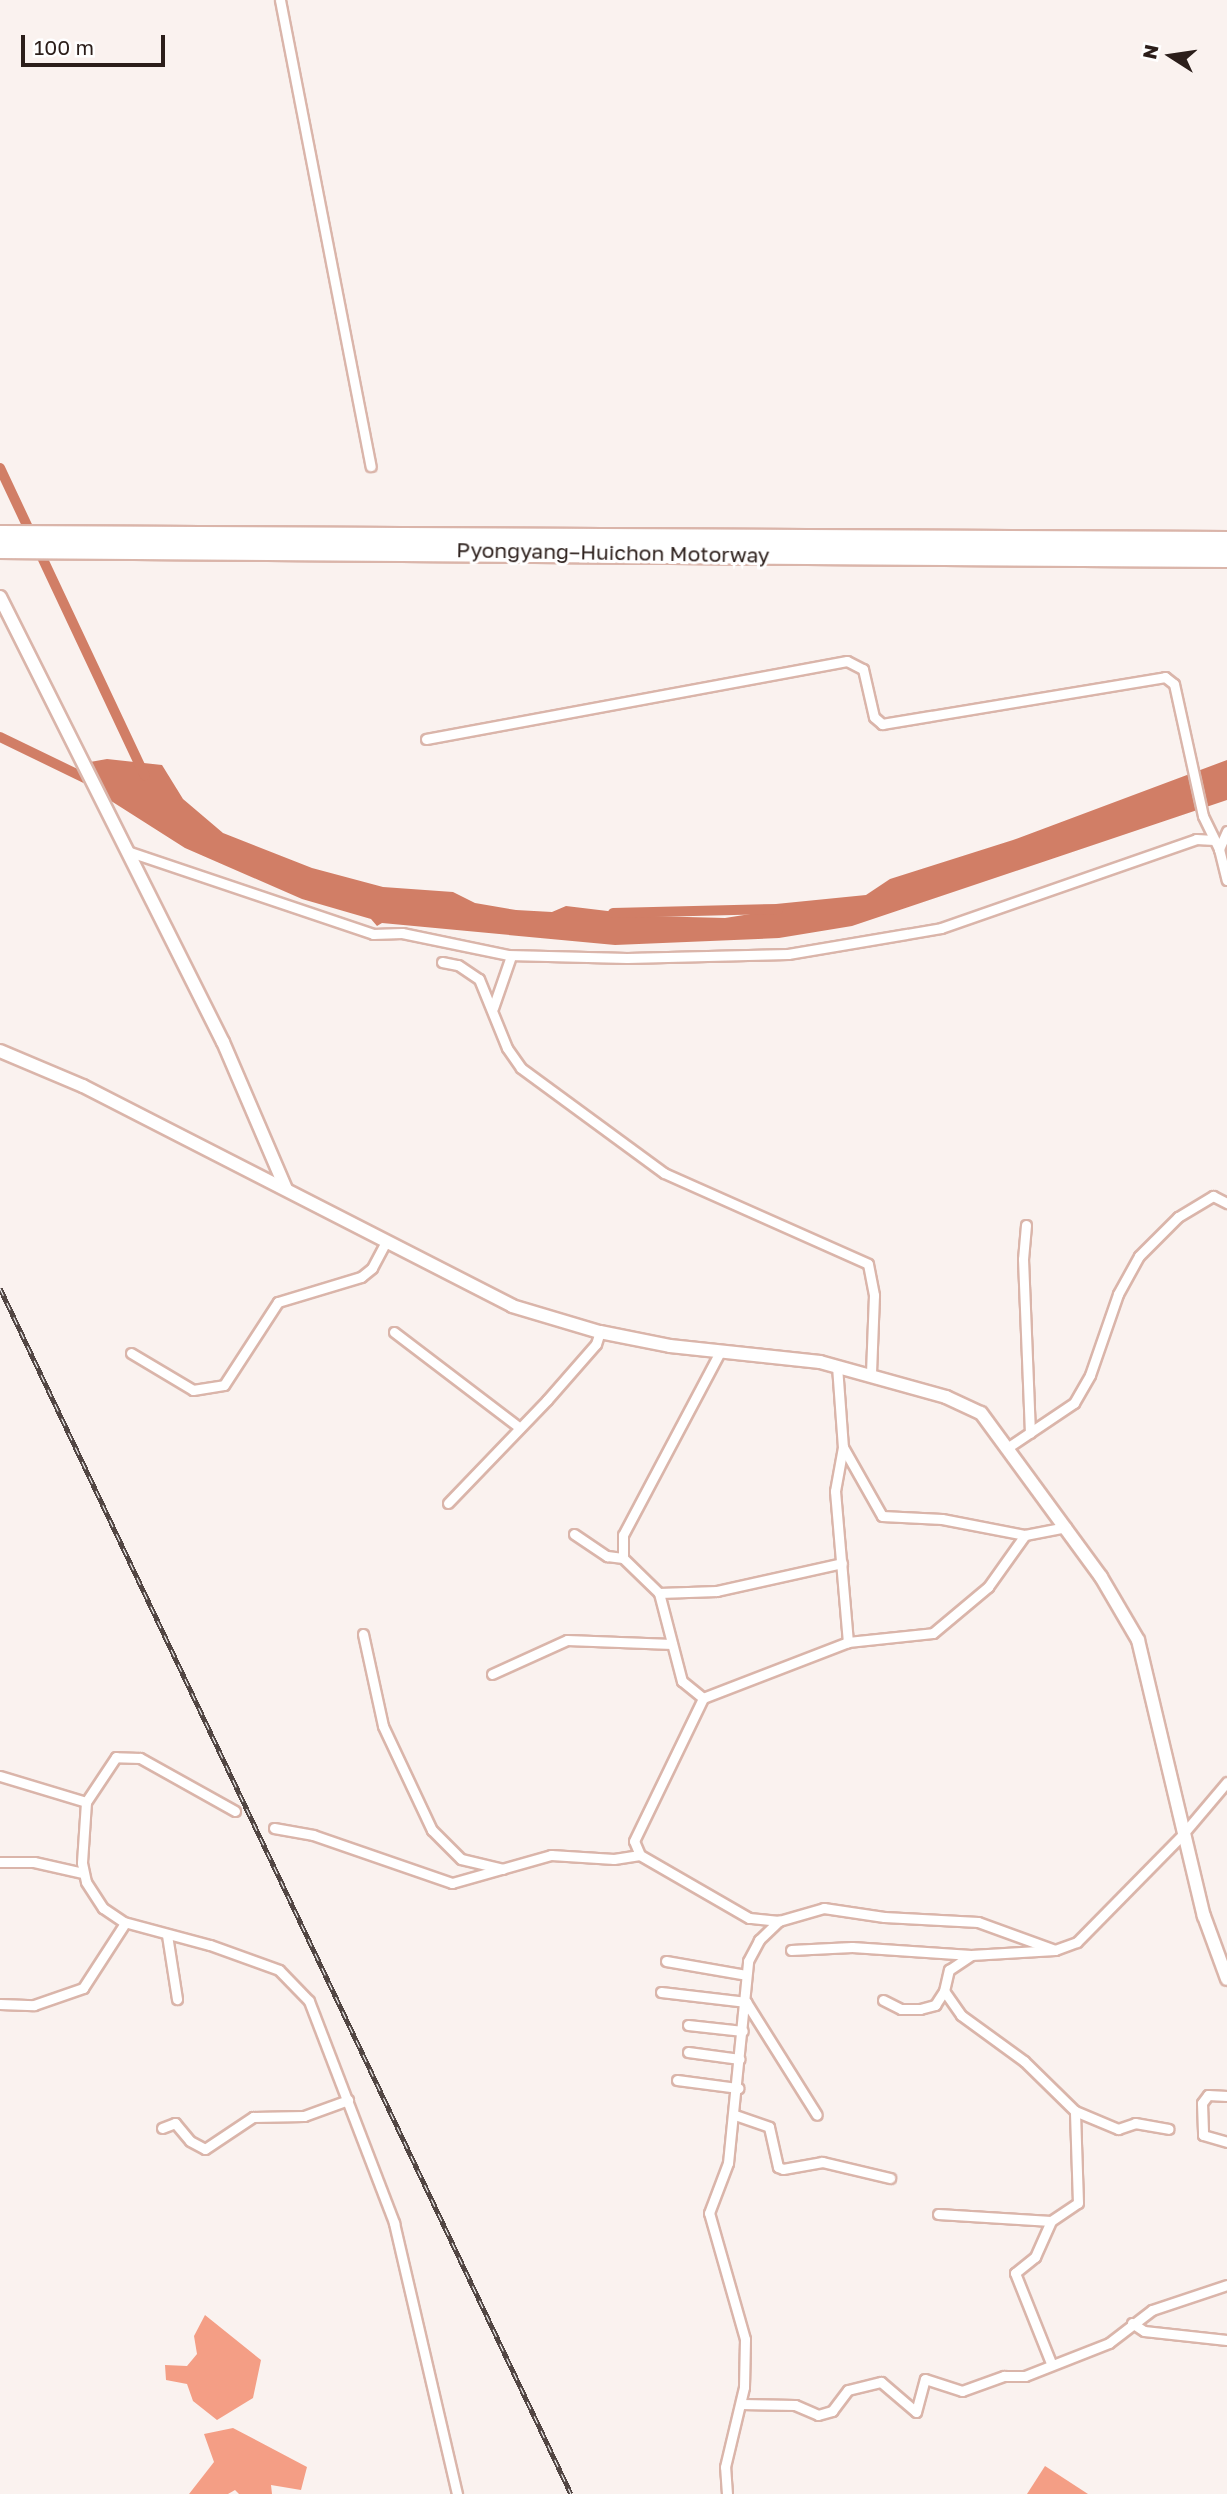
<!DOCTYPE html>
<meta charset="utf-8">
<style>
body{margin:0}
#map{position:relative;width:1227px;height:2494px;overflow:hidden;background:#faf2ef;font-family:"Golos Text",sans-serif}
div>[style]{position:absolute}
.forest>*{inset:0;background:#f49e85}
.water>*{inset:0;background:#d17e66}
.canal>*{height:10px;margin:-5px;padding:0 5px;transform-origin:5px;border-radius:5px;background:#d17e66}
.roads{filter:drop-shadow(2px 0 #dab5aa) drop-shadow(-2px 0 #dab5aa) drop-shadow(0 2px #dab5aa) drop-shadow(0 -2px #dab5aa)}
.street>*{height:9px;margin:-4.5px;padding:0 4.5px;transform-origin:4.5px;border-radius:4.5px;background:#fff}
.secondary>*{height:12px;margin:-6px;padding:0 6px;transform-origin:6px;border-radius:6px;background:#fff}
.highway>*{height:18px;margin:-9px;padding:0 9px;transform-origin:9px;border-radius:9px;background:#fff}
.rail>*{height:5px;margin-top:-2.5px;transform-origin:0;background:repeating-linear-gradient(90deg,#fff 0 8px,#524643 0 16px);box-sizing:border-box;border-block:2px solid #524643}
span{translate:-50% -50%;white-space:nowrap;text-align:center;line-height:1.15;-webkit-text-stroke:6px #fff;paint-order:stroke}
.street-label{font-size:21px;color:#2b1e1a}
.north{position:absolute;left:1136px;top:21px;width:70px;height:70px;-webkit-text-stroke:5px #fff;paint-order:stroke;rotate:282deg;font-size:19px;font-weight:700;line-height:28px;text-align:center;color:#2b1e1a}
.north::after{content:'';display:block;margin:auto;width:24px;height:32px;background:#2b1e1a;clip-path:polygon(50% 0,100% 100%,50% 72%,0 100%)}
.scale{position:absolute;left:21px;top:35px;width:144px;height:32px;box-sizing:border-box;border:4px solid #2b1e1a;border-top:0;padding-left:9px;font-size:21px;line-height:24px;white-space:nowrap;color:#2b1e1a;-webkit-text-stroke:5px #fff;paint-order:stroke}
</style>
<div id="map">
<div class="forest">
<i style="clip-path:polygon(205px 2315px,261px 2360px,253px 2398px,217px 2420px,193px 2401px,187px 2384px,166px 2380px,165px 2365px,187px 2366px,197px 2354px,194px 2336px)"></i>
<i style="clip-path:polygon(233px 2428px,307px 2467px,301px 2490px,271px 2485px,272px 2494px,239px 2494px,235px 2490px,228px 2494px,189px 2494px,214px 2462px,204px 2434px)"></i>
<i style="clip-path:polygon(1045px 2466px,1088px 2494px,1027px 2494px)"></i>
</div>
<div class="water">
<i style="clip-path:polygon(107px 759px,162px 765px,183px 799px,223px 833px,312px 868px,383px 887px,453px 892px,475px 903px,516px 910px,552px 912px,566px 906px,649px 916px,725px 918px,763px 912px,776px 904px,866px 895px,890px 879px,1013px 840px,1227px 760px,1227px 800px,852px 926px,779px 938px,615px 945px,382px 923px,377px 926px,371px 919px,302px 899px,185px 848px,108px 799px,90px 762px)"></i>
</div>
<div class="canal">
<i style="left:0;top:468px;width:340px;rotate:64.8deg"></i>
<i style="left:0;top:737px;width:106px;rotate:25.8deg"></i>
<i style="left:613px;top:913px;width:166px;rotate:-1.4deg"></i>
</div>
<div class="roads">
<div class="street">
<i style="left:280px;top:0;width:475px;rotate:79deg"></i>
<i style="left:426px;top:739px;width:428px;rotate:-10.5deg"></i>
<i style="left:847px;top:661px;width:18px;rotate:27deg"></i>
<i style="left:863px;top:669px;width:49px;rotate:77.1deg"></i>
<i style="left:874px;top:717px;width:11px;rotate:41deg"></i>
<i style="left:882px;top:724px;width:287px;rotate:-9.4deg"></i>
<i style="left:1165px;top:677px;width:11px;rotate:38deg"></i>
<i style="left:1174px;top:684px;width:135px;rotate:77.6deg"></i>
<i style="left:1203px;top:816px;width:37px;rotate:64deg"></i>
<i style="left:1227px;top:831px;width:20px;rotate:114deg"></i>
<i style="left:1219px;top:849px;width:32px;rotate:76deg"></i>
<i style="left:127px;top:851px;width:260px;rotate:18.6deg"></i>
<i style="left:373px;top:934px;width:29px;rotate:-2deg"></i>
<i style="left:402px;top:933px;width:108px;rotate:11.7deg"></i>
<i style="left:508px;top:955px;width:119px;rotate:1.4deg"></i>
<i style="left:627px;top:958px;width:161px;rotate:-1.4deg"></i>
<i style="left:788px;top:954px;width:155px;rotate:-9.6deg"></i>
<i style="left:941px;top:928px;width:270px;rotate:-19.2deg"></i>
<i style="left:1196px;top:839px;width:18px;rotate:3deg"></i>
<i style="left:442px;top:962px;width:16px;rotate:11deg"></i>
<i style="left:458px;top:965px;width:25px;rotate:34deg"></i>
<i style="left:479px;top:979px;width:74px;rotate:67.9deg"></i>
<i style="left:507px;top:1048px;width:24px;rotate:55deg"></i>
<i style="left:521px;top:1068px;width:177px;rotate:36.3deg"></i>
<i style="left:664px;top:1173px;width:223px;rotate:24deg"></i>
<i style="left:868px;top:1264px;width:32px;rotate:79deg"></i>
<i style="left:874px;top:1295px;width:79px;rotate:92.2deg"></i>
<i style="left:493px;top:1008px;width:55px;rotate:-70.9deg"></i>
<i style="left:1026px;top:1225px;width:34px;rotate:95deg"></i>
<i style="left:1023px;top:1259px;width:174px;rotate:87.7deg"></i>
<i style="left:394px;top:1332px;width:158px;rotate:37.3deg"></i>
<i style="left:131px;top:1353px;width:72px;rotate:30.8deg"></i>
<i style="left:193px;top:1390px;width:31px;rotate:-9deg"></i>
<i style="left:224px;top:1385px;width:99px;rotate:-57deg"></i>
<i style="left:278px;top:1302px;width:87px;rotate:-16.8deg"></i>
<i style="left:361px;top:1277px;width:14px;rotate:-39deg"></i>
<i style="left:372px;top:1268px;width:30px;rotate:-62deg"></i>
<i style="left:837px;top:1366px;width:81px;rotate:85.8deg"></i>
<i style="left:843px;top:1447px;width:45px;rotate:100.3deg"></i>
<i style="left:835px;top:1491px;width:152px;rotate:85.1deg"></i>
<i style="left:1010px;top:1446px;width:77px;rotate:-33.9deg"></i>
<i style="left:1074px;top:1403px;width:32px;rotate:-60deg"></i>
<i style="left:1090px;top:1375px;width:86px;rotate:-70.9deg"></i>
<i style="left:1118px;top:1294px;width:43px;rotate:-61.1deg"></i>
<i style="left:1139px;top:1256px;width:55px;rotate:-45deg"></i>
<i style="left:1178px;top:1217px;width:41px;rotate:-31deg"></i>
<i style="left:1213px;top:1196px;width:16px;rotate:27deg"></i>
<i style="left:843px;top:1447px;width:79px;rotate:60.5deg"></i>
<i style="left:882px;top:1516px;width:60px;rotate:2.9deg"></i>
<i style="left:942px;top:1519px;width:85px;rotate:10.9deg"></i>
<i style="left:448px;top:1503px;width:143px;rotate:-46.1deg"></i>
<i style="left:547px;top:1400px;width:74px;rotate:-48.8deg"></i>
<i style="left:596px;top:1344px;width:13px;rotate:-72deg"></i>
<i style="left:574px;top:1534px;width:40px;rotate:34deg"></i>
<i style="left:607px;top:1556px;width:16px;rotate:7deg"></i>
<i style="left:623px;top:1558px;width:50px;rotate:44.2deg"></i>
<i style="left:659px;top:1593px;width:91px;rotate:75.4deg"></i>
<i style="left:682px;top:1681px;width:27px;rotate:39deg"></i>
<i style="left:623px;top:1558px;width:23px;rotate:-90deg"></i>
<i style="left:623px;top:1535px;width:207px;rotate:-62.1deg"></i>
<i style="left:659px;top:1593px;width:58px;rotate:-2deg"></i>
<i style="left:717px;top:1591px;width:128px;rotate:-12.6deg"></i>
<i style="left:363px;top:1634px;width:94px;rotate:77.7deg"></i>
<i style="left:383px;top:1726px;width:115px;rotate:64.8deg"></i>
<i style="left:432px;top:1830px;width:41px;rotate:45deg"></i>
<i style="left:461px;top:1859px;width:43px;rotate:13.4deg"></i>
<i style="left:492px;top:1674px;width:82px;rotate:-24.4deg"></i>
<i style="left:567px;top:1640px;width:105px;rotate:2.2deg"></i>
<i style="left:0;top:1776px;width:90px;rotate:16.8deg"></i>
<i style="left:235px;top:1811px;width:109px;rotate:-150.8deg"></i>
<i style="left:140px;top:1758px;width:24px;rotate:-178deg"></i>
<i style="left:116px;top:1757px;width:54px;rotate:123.7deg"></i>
<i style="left:86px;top:1802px;width:61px;rotate:93.8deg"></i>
<i style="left:82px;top:1863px;width:19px;rotate:78deg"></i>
<i style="left:86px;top:1882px;width:31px;rotate:57deg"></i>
<i style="left:103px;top:1908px;width:25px;rotate:34deg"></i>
<i style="left:124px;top:1922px;width:89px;rotate:15deg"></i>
<i style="left:210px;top:1945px;width:73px;rotate:19.9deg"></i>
<i style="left:279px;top:1970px;width:43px;rotate:45.9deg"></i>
<i style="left:309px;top:2001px;width:238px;rotate:69deg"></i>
<i style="left:394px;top:2223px;width:278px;rotate:76.9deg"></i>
<i style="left:274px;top:1828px;width:40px;rotate:10deg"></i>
<i style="left:313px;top:1835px;width:147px;rotate:19.1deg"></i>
<i style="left:452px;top:1883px;width:103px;rotate:-15.8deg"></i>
<i style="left:551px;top:1855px;width:63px;rotate:3.6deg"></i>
<i style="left:614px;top:1859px;width:26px;rotate:-9deg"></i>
<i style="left:0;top:1862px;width:34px"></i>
<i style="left:34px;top:1862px;width:50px;rotate:12.7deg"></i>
<i style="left:167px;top:1935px;width:65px;rotate:81.1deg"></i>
<i style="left:791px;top:1950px;width:61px;rotate:-2.8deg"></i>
<i style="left:852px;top:1947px;width:119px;rotate:3.8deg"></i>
<i style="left:1055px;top:1950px;width:82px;rotate:-160deg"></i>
<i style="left:978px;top:1922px;width:94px;rotate:-177deg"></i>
<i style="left:884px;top:1917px;width:61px;rotate:-171.5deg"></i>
<i style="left:824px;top:1908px;width:47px;rotate:163.9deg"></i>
<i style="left:779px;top:1921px;width:30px;rotate:-174deg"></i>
<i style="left:749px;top:1918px;width:126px;rotate:-150deg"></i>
<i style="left:640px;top:1855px;width:15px;rotate:-113deg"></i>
<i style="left:634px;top:1841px;width:159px;rotate:-64.2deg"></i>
<i style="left:703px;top:1698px;width:155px;rotate:-21.1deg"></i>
<i style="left:848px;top:1642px;width:85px;rotate:-6deg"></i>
<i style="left:933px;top:1633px;width:72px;rotate:-39.9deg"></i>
<i style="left:988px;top:1587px;width:64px;rotate:-54.6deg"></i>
<i style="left:1025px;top:1535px;width:42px;rotate:-11deg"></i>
<i style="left:666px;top:1961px;width:81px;rotate:9.9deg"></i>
<i style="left:661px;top:1992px;width:86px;rotate:6.7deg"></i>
<i style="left:746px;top:2002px;width:133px;rotate:57.9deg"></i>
<i style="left:883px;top:2000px;width:20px;rotate:27deg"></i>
<i style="left:901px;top:2009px;width:19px"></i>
<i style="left:920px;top:2009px;width:16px;rotate:-15deg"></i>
<i style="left:935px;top:2005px;width:17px;rotate:-57deg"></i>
<i style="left:0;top:2004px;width:34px;rotate:2deg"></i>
<i style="left:34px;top:2005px;width:52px;rotate:-19.1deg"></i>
<i style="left:83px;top:1988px;width:77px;rotate:-57.1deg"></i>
<i style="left:688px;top:2025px;width:55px;rotate:6.2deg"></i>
<i style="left:688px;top:2052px;width:52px;rotate:7.7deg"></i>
<i style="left:677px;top:2080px;width:62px;rotate:7.5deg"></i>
<i style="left:1227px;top:2096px;width:19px;rotate:-177deg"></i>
<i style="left:1208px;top:2095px;width:10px;rotate:127deg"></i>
<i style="left:1202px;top:2103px;width:32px;rotate:88deg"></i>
<i style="left:1203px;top:2135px;width:25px;rotate:16deg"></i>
<i style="left:1075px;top:2111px;width:47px;rotate:22.7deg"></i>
<i style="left:1118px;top:2129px;width:18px;rotate:-19deg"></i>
<i style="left:1135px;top:2123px;width:34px;rotate:10deg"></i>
<i style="left:735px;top:2115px;width:36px;rotate:19deg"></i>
<i style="left:769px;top:2127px;width:41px;rotate:77.3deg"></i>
<i style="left:778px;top:2167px;width:5px;rotate:22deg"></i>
<i style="left:783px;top:2169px;width:40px;rotate:-10deg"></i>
<i style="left:822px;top:2162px;width:70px;rotate:13.2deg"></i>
<i style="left:162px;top:2128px;width:14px;rotate:-21deg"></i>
<i style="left:175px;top:2123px;width:23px;rotate:50deg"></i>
<i style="left:190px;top:2141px;width:17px;rotate:28deg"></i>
<i style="left:205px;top:2149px;width:58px;rotate:-33.7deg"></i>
<i style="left:253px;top:2117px;width:51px;rotate:-1.1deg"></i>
<i style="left:304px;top:2116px;width:47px;rotate:-20deg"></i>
<i style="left:938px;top:2214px;width:113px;rotate:3.5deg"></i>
<i style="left:1051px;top:2221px;width:32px;rotate:-34deg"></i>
<i style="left:1078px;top:2203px;width:92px;rotate:-91.9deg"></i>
<i style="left:1075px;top:2111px;width:71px;rotate:-135.6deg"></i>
<i style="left:1024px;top:2061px;width:78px;rotate:-143.9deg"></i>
<i style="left:961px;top:2015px;width:29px;rotate:-125deg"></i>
<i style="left:944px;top:1991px;width:22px;rotate:-77deg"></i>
<i style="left:949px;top:1970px;width:27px;rotate:-34deg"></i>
<i style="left:971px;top:1955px;width:84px;rotate:-3.4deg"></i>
<i style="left:1055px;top:1950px;width:23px;rotate:-20deg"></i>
<i style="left:1077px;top:1942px;width:151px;rotate:-45.5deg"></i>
<i style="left:1183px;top:1834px;width:68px;rotate:-49.8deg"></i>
<i style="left:1132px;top:2323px;width:14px;rotate:34deg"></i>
<i style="left:1144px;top:2331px;width:83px;rotate:6.2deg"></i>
<i style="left:1051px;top:2363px;width:97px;rotate:-111.8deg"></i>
<i style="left:1015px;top:2273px;width:26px;rotate:-39deg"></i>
<i style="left:1035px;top:2257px;width:39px;rotate:-66deg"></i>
<i style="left:741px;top:2404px;width:54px;rotate:1.1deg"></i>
<i style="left:795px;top:2405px;width:25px;rotate:23deg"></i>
<i style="left:818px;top:2415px;width:15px;rotate:-16deg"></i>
<i style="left:832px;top:2411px;width:26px;rotate:-53deg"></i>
<i style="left:848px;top:2390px;width:34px;rotate:-14deg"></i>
<i style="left:881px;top:2382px;width:46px;rotate:40.6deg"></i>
<i style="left:916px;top:2412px;width:34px;rotate:-75deg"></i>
<i style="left:925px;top:2379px;width:39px;rotate:18deg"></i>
<i style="left:962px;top:2391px;width:45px;rotate:-19.7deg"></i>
<i style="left:1004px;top:2376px;width:21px"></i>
<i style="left:1025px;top:2376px;width:90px;rotate:-21.4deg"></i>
<i style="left:1109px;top:2343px;width:54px;rotate:-37.5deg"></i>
<i style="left:1152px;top:2310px;width:79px;rotate:-18.4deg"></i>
<i style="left:727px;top:2494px;width:27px;rotate:-94deg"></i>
<i style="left:725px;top:2467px;width:82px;rotate:-76.6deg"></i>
<i style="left:744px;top:2387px;width:48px;rotate:-88.8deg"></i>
<i style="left:745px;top:2339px;width:131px;rotate:-105.9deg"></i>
<i style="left:709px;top:2213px;width:53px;rotate:-69.2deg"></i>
<i style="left:728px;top:2163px;width:203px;rotate:-84.3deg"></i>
<i style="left:748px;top:1961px;width:24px;rotate:-62deg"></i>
<i style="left:759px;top:1940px;width:28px;rotate:-44deg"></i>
</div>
<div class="secondary">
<i style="left:0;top:597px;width:498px;rotate:63.4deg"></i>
<i style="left:223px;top:1042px;width:160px;rotate:66.8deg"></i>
<i style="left:0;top:1051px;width:90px;rotate:22.9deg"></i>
<i style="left:83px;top:1086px;width:482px;rotate:27.1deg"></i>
<i style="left:512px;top:1306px;width:92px;rotate:16.5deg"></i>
<i style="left:600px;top:1332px;width:71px;rotate:11.3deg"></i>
<i style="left:670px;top:1346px;width:151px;rotate:6.1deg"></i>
<i style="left:820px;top:1362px;width:131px;rotate:15.5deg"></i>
<i style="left:946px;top:1397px;width:38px;rotate:25deg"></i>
<i style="left:981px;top:1413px;width:203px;rotate:53.8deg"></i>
<i style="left:1101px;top:1577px;width:73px;rotate:59.6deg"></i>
<i style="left:1138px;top:1640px;width:284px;rotate:76.6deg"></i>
<i style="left:1204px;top:1916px;width:67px;rotate:69.9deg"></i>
</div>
<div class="highway">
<i style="left:0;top:535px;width:1227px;rotate:0.28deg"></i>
<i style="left:0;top:549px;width:1227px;rotate:0.42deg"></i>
</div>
</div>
<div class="rail">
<i style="left:0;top:1288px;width:1334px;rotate:64.66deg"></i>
</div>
<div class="street-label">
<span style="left:613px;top:552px;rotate:1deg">Pyongyang–Huichon Motorway</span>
</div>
<div class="north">N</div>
<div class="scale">100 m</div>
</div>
